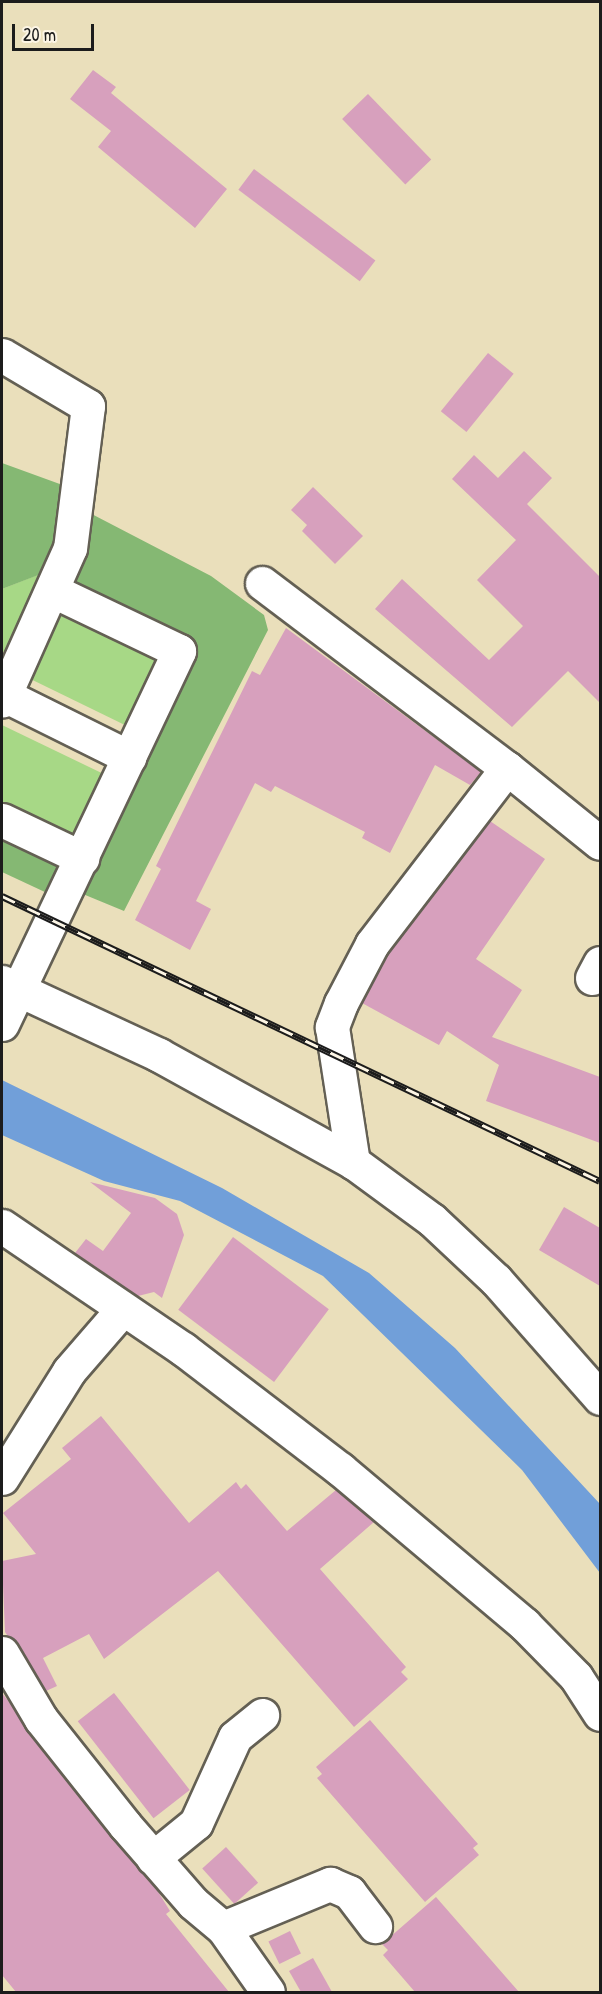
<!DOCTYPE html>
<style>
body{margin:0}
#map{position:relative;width:602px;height:1994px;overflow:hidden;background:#eadfbb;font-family:"Patrick Hand",sans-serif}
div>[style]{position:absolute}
.green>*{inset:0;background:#a7d886;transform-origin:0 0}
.forest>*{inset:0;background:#85b873}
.water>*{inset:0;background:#719fd9}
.building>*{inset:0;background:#d7a0bd;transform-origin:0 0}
.roads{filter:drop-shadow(2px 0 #646054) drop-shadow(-2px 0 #646054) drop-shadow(0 2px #646054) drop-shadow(0 -2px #646054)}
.minor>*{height:33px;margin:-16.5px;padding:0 16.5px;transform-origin:16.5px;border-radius:16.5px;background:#fff}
.rail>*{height:7px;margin-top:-3.5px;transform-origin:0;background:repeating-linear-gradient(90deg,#fcf5e5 0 14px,#1c1c1c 0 28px);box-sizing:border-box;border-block:2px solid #1c1c1c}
span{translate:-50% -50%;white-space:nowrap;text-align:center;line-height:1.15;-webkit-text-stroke:5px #fcf5e5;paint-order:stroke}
.frame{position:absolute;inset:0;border:3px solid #1c1c1c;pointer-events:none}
.scale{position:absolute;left:12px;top:24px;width:82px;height:27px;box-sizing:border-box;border:3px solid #1c1c1c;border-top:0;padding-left:8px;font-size:18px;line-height:21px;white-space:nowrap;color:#1c1c1c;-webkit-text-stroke:4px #fcf5e5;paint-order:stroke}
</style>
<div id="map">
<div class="green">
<i style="clip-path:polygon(45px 572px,9px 654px,2px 651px,2px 589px)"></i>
<i style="left:52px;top:605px;width:129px;height:76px;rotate:26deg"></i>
<i style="clip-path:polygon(2px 725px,112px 778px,80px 844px,2px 807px)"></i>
</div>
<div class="forest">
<i style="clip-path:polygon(2px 463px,68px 487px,61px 541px,46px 572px,2px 589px)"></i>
<i style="clip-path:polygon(84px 510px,211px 576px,264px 615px,268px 630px,124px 911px,78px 892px,191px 650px,62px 583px)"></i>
<i style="clip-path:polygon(2px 832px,62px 860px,47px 893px,2px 872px)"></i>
</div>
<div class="water">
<i style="clip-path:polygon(2px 1080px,222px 1188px,369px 1273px,455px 1348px,600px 1504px,600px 1573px,522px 1470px,323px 1276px,180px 1201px,104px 1181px,2px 1135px)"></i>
</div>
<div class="building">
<i style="clip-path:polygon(93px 70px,116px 87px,111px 93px,227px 189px,195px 228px,98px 147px,111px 131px,70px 99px)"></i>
<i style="left:368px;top:94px;width:91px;height:36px;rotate:46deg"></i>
<i style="left:254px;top:169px;width:152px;height:26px;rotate:37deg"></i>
<i style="left:488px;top:353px;width:33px;height:75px;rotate:39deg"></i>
<i style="clip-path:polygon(524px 451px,552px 478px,527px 504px,600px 577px,600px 703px,568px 671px,512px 727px,375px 609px,402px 579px,489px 660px,523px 626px,477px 580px,516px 540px,452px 479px,474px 455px,498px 478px)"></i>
<i style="clip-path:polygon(313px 487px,363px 536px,335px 564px,302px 531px,307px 525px,291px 510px)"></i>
<i style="clip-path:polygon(286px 628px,481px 772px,470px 785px,435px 765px,390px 853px,362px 838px,365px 832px,275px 786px,271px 792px,255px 783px,196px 901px,211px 909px,190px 950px,135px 920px,161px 869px,156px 866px,252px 671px,260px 675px)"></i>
<i style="clip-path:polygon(490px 821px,545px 859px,476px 959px,522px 990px,492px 1037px,600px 1077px,600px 1143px,486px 1101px,499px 1065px,447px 1031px,439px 1045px,362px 1003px,388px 954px)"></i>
<i style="clip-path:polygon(90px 1182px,155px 1198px,177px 1214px,184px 1235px,162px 1298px,154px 1292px,138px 1296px,75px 1253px,86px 1239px,103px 1251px,131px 1213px)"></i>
<i style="clip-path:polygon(564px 1207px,600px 1228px,600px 1286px,539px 1250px)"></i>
<i style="left:233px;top:1237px;width:120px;height:91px;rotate:37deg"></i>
<i style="clip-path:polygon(101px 1416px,189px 1523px,236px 1482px,241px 1489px,246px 1484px,287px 1531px,336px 1490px,374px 1522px,320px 1569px,406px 1667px,401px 1672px,408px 1679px,354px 1727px,218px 1571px,104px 1659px,89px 1634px,43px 1658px,57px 1686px,46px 1691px,5px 1632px,2px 1561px,36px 1554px,3px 1513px,71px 1459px,62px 1448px)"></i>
<i style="clip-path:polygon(2px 1693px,157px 1890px,170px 1911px,166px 1914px,229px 1992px,16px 1992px,2px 1975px)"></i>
<i style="left:114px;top:1693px;width:123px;height:46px;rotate:52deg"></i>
<i style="clip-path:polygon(370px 1720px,478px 1844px,473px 1848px,479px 1855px,425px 1902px,317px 1778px,322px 1774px,316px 1767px)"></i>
<i style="left:226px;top:1847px;width:48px;height:32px;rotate:48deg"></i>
<i style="clip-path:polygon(436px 1897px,519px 1992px,415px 1992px,383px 1955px,388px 1950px,382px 1944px)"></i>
<i style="left:290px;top:1931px;width:25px;height:24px;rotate:64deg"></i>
<i style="clip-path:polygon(313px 1958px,332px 1992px,301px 1992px,289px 1971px)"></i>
</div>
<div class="roads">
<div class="minor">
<i style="left:2px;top:355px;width:100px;rotate:30.7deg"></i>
<i style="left:88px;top:406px;width:143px;rotate:97.2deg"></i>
<i style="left:70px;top:548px;width:167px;rotate:114deg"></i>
<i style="left:262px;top:583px;width:307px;rotate:37.1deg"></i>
<i style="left:507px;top:768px;width:222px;rotate:127.5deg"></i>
<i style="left:372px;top:944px;width:67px;rotate:117.7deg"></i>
<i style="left:341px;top:1003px;width:26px;rotate:111deg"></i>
<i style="left:332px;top:1027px;width:137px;rotate:81.2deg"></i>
<i style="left:4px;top:695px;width:140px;rotate:26.4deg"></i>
<i style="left:507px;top:768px;width:119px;rotate:38.9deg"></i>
<i style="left:2px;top:820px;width:89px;rotate:25.4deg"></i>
<i style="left:592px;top:978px;width:17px;rotate:-62deg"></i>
<i style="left:2px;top:982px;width:173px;rotate:24.9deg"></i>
<i style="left:159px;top:1055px;width:222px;rotate:28.9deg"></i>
<i style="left:353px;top:1162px;width:98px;rotate:36.3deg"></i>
<i style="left:432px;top:1220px;width:88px;rotate:43.2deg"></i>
<i style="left:496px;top:1280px;width:157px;rotate:48.6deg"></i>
<i style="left:2px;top:1024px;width:413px;rotate:-64.6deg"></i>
<i style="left:179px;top:651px;width:140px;rotate:-154.5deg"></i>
<i style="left:2px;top:1226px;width:219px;rotate:34.2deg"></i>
<i style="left:183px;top:1349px;width:198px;rotate:37.4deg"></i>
<i style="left:340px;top:1469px;width:241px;rotate:40.1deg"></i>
<i style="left:524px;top:1624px;width:74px;rotate:45.5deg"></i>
<i style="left:576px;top:1677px;width:44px;rotate:57deg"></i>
<i style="left:2px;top:1478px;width:126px;rotate:-57.9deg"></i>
<i style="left:69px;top:1371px;width:79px;rotate:-49.1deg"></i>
<i style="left:2px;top:1653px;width:77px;rotate:59.4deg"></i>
<i style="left:41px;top:1719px;width:135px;rotate:51.6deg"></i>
<i style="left:125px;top:1825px;width:103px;rotate:48.9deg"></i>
<i style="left:193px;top:1903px;width:39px;rotate:40deg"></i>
<i style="left:223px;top:1928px;width:78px;rotate:54.9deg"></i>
<i style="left:153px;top:1858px;width:55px;rotate:-39.1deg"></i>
<i style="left:196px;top:1823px;width:94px;rotate:-65.6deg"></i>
<i style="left:235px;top:1737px;width:35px;rotate:-39deg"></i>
<i style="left:223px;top:1928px;width:116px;rotate:-22.4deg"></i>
<i style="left:330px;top:1884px;width:21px;rotate:23deg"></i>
<i style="left:349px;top:1892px;width:43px;rotate:52.6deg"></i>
</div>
</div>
<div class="rail">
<i style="left:2px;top:896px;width:662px;rotate:25.48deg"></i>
</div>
<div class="frame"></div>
<div class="scale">20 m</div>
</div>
